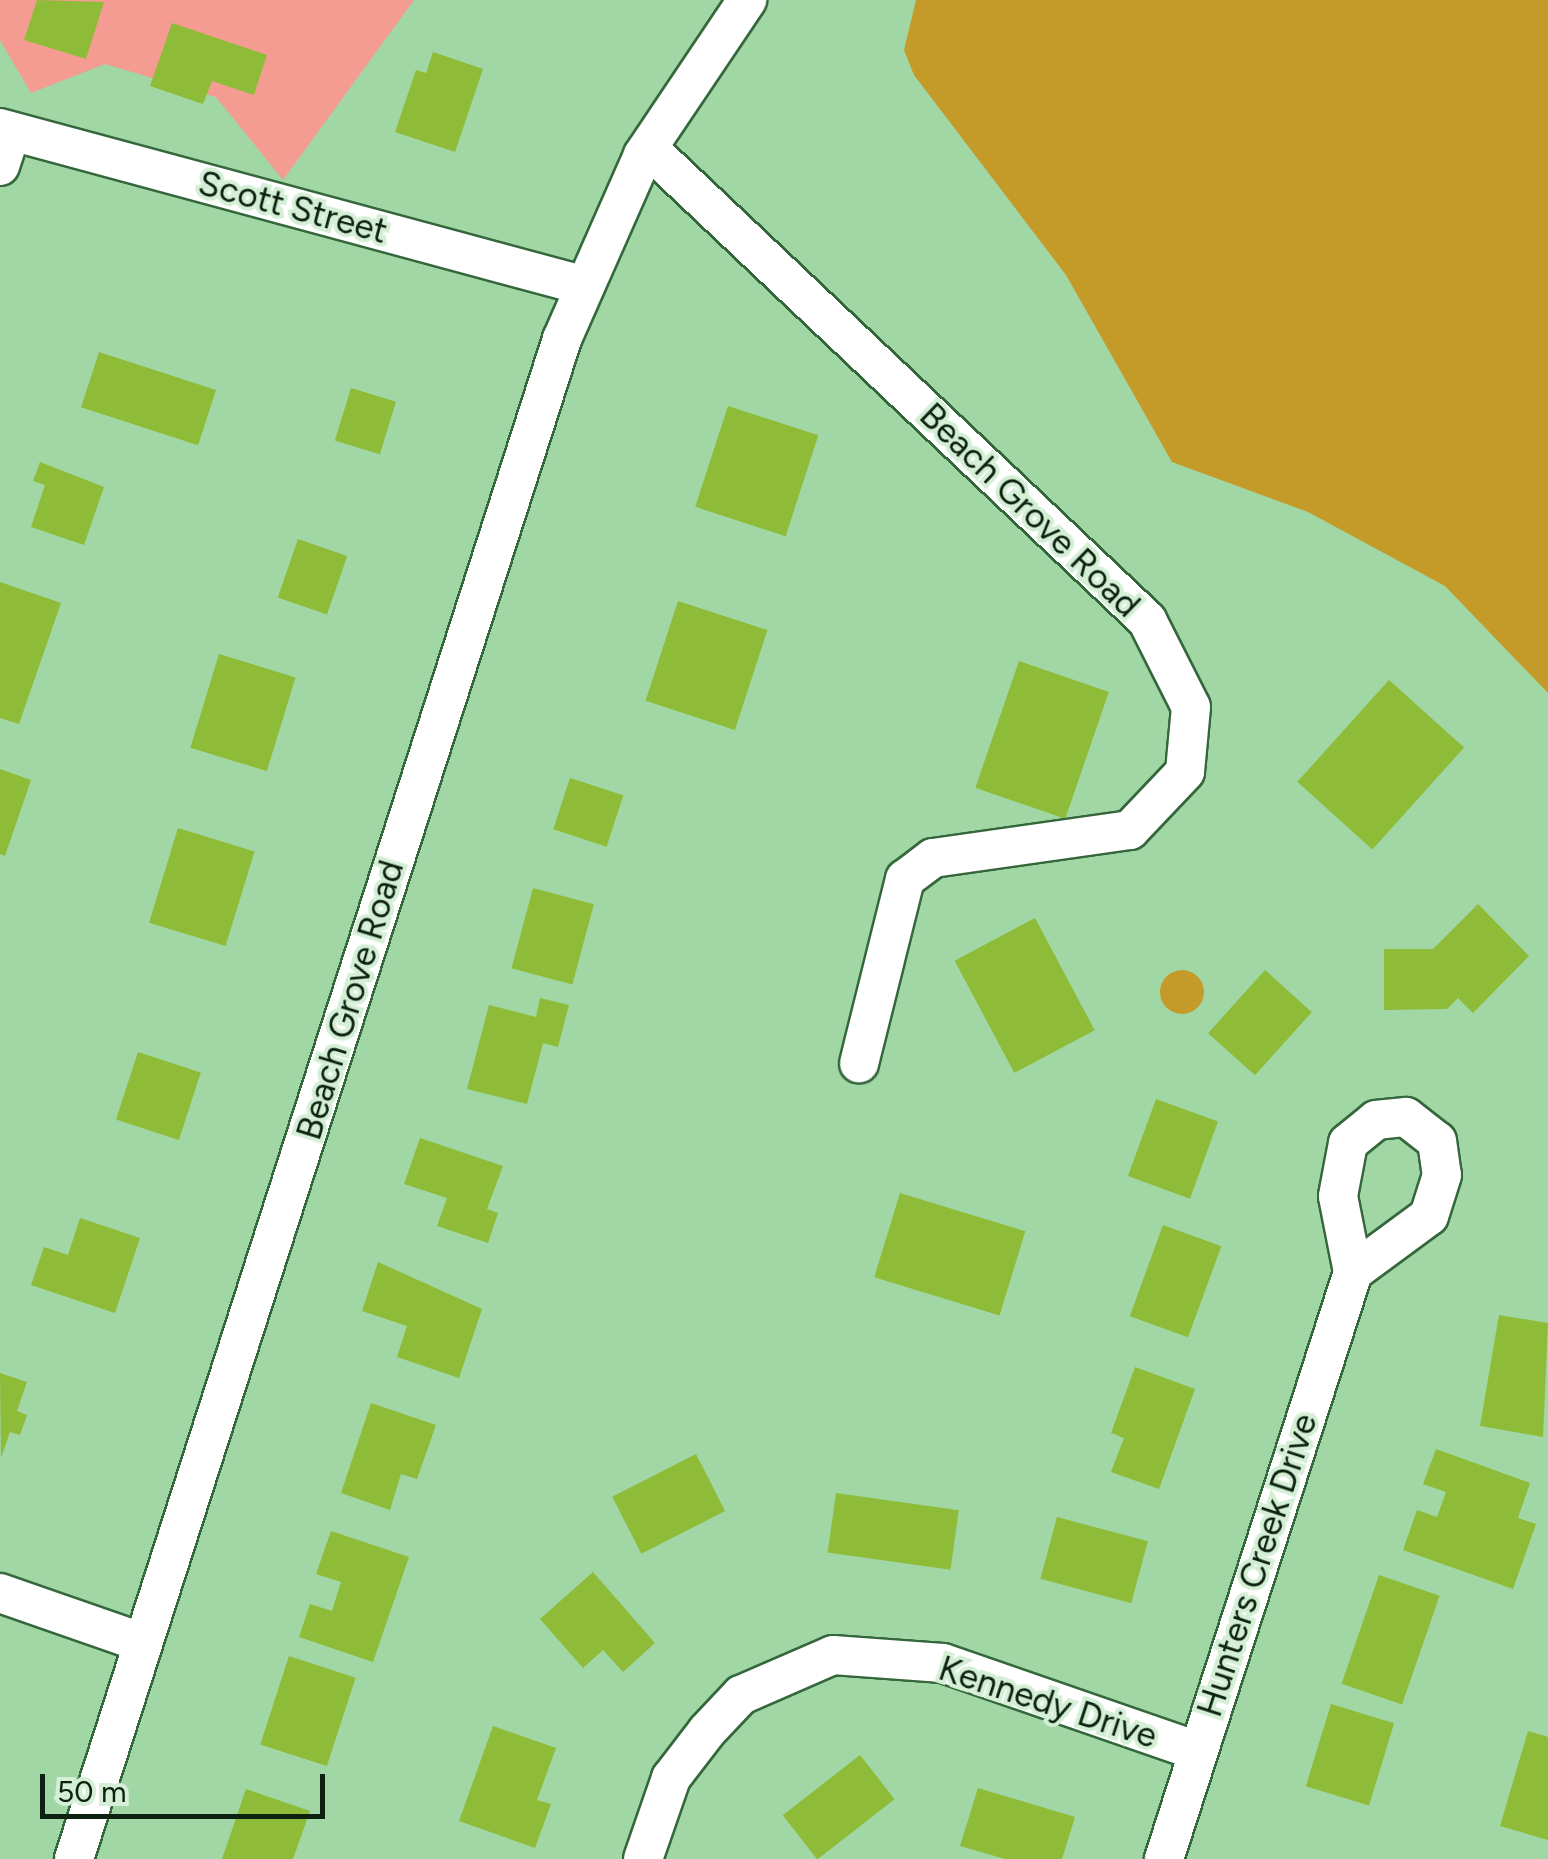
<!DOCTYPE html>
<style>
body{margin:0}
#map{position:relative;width:1548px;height:1859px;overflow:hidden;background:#a1d6a5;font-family:Figtree,sans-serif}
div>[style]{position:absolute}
.green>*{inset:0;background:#f49c91}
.water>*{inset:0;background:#c49a29}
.round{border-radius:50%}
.building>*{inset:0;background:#8ebc38;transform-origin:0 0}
.roads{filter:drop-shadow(2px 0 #35673c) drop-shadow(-2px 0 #35673c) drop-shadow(0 2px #35673c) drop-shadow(0 -2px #35673c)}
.minor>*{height:38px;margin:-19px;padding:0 19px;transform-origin:19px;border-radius:19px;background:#fff}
span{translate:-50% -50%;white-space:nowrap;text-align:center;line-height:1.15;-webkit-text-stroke:8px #d4efd6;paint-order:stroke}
.street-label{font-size:35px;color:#0c210f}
.scale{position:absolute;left:40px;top:1774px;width:285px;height:45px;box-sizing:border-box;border:5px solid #0c210f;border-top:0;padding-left:12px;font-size:30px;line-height:35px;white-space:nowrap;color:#0c210f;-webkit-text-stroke:8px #d4efd6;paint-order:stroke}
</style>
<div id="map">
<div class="green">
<i style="clip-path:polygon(0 0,414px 0,283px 180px,216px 97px,105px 64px,31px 93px,0 40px)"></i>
</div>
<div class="water">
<i style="clip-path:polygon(916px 0,1548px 0,1548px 693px,1445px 586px,1308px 512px,1172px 462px,1066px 275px,914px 75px,904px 50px)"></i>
<i class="round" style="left:1160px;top:970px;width:44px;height:44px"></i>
</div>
<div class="building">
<i style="clip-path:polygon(37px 0,104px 2px,86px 59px,24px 40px)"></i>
<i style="clip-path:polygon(172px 23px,267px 55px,254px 95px,212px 81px,203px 104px,150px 86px)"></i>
<i style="clip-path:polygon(433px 52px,483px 69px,455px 152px,395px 132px,416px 70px,426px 73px)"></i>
<i style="left:99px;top:352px;width:123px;height:58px;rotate:18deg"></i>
<i style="left:351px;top:388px;width:47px;height:55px;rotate:17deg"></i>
<i style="left:728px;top:406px;width:95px;height:106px;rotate:18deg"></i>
<i style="clip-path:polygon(40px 462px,104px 487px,84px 545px,31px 527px,45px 485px,33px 481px)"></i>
<i style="left:298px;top:539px;width:52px;height:62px;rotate:19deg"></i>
<i style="clip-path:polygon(0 582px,61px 603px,19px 724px,0 718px)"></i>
<i style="left:678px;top:601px;width:94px;height:105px;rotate:18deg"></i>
<i style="left:219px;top:654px;width:80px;height:98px;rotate:17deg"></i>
<i style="left:1019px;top:661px;width:95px;height:134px;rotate:19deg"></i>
<i style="left:1389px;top:680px;width:101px;height:137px;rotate:42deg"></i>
<i style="clip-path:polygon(0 769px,31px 780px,5px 856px,0 854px)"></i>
<i style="left:570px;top:778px;width:56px;height:54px;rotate:18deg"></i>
<i style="left:178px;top:828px;width:80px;height:99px;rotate:17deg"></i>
<i style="left:533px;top:888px;width:63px;height:83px;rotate:15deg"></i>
<i style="clip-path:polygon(1478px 904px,1529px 956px,1473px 1013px,1458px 998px,1447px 1009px,1384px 1010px,1384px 949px,1433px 949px)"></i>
<i style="left:1035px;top:918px;width:127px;height:91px;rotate:62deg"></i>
<i style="left:1265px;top:970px;width:63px;height:85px;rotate:42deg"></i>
<i style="clip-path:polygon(540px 998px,569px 1005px,558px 1047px,543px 1043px,527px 1104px,467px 1089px,489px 1005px,536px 1017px)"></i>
<i style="left:138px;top:1052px;width:66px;height:71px;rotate:18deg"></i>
<i style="left:1156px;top:1099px;width:66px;height:82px;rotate:20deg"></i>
<i style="clip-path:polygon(420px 1138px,503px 1166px,487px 1209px,498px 1213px,488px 1243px,437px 1226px,447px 1198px,404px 1184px)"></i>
<i style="left:900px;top:1193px;width:131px;height:88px;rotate:17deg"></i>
<i style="clip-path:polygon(80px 1218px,140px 1238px,115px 1313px,31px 1285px,44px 1247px,68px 1255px)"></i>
<i style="left:1163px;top:1225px;width:62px;height:97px;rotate:20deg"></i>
<i style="clip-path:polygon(378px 1262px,482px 1309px,459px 1378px,397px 1357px,407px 1326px,362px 1311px)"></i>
<i style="clip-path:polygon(1499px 1315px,1548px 1323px,1543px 1437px,1480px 1426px)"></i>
<i style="clip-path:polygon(1135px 1367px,1195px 1389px,1159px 1489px,1111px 1472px,1124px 1438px,1111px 1433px)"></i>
<i style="clip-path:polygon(0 1373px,27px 1382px,17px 1411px,27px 1415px,20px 1435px,10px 1432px,1px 1458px)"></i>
<i style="clip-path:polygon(371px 1403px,436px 1425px,417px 1479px,401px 1474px,390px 1510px,341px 1493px)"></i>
<i style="clip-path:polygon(1436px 1449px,1530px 1483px,1518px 1518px,1536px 1524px,1513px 1589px,1403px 1550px,1417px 1510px,1437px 1517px,1446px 1492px,1423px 1484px)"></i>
<i style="left:696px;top:1454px;width:64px;height:94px;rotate:63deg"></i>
<i style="left:836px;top:1493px;width:124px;height:60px;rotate:8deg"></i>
<i style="left:1057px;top:1517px;width:94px;height:64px;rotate:15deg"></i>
<i style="clip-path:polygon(331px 1531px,409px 1557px,373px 1662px,299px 1637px,310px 1604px,332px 1611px,341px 1582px,316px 1574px)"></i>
<i style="clip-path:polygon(593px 1572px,655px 1643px,623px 1672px,603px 1650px,583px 1668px,540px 1619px)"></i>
<i style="left:1379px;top:1575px;width:64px;height:115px;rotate:19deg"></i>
<i style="left:289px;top:1656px;width:70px;height:93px;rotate:18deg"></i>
<i style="left:1331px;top:1704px;width:66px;height:86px;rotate:17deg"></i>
<i style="clip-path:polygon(493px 1726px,556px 1748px,537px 1800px,551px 1804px,535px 1848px,459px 1821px)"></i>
<i style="clip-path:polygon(1528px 1731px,1548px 1737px,1548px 1840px,1500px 1826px)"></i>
<i style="left:860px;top:1755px;width:56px;height:98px;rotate:52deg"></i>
<i style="clip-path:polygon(978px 1788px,1075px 1817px,1062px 1859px,1005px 1859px,960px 1846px)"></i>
<i style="clip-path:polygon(246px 1789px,310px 1811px,293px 1859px,222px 1859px)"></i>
</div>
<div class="roads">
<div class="minor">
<i style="left:0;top:128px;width:606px;rotate:15.11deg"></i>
<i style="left:648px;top:148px;width:687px;rotate:43.41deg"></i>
<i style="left:1147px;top:620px;width:97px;rotate:63.2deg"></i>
<i style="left:1191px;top:707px;width:65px;rotate:95.3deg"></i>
<i style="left:1185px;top:772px;width:80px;rotate:133.5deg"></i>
<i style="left:1130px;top:830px;width:199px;rotate:171.9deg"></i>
<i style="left:933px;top:858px;width:35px;rotate:143deg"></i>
<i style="left:905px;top:879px;width:190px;rotate:104deg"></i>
<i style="left:0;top:166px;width:36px;rotate:-72deg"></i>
<i style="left:0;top:1593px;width:149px;rotate:19.2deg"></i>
<i style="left:74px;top:1859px;width:1596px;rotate:-72.2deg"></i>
<i style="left:562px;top:339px;width:201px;rotate:-66.2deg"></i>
<i style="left:643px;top:155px;width:187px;rotate:-56.1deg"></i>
<i style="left:643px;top:1859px;width:86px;rotate:-70.9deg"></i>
<i style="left:671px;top:1778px;width:59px;rotate:-52.5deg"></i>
<i style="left:707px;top:1731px;width:50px;rotate:-46.6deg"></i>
<i style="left:741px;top:1695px;width:100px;rotate:-23.5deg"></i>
<i style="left:833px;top:1655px;width:110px;rotate:4.2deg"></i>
<i style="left:943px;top:1663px;width:269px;rotate:19.1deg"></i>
<i style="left:1164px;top:1859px;width:617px;rotate:-72.15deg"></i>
<i style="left:1353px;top:1272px;width:77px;rotate:-101.2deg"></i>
<i style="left:1338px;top:1196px;width:54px;rotate:-79.3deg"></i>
<i style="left:1348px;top:1143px;width:36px;rotate:-39deg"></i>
<i style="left:1376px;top:1120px;width:30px;rotate:-6deg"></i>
<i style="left:1406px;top:1117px;width:39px;rotate:38deg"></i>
<i style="left:1437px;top:1141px;width:34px;rotate:82deg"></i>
<i style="left:1442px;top:1175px;width:43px;rotate:107.6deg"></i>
<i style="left:1429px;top:1216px;width:94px;rotate:143.6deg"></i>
</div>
</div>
<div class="street-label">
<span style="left:293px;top:207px;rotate:15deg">Scott Street</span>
<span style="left:1030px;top:510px;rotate:44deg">Beach Grove Road</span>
<span style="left:350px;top:1000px;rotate:-73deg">Beach Grove Road</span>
<span style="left:1257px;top:1565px;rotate:-72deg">Hunters Creek Drive</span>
<span style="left:1048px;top:1702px;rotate:18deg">Kennedy Drive</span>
</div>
<div class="scale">50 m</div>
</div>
